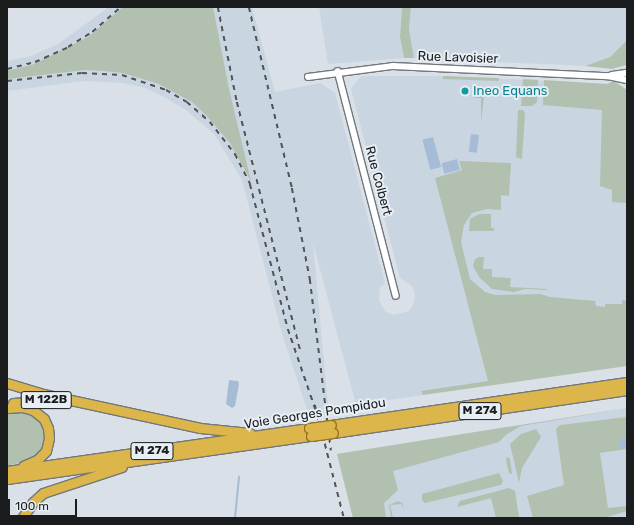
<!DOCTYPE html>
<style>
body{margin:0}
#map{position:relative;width:634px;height:525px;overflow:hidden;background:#dae0e7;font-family:Rubik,sans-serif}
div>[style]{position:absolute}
.built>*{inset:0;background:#c9d5e1}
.green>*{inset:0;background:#b2c0af;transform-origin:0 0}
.water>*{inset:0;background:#a5bbd6;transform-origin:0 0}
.round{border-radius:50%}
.stream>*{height:1.5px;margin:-0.75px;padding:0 0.75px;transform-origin:0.75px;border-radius:0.75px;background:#a5bbd6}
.roads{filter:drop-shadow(1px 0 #71777c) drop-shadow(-1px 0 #71777c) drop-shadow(0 1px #71777c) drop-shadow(0 -1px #71777c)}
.minor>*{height:5.5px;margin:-2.75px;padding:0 2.75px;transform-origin:2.75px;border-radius:2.75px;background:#fff}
.trunk>*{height:9px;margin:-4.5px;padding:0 4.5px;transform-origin:4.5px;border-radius:4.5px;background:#dcb64a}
.rail>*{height:1.5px;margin-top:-0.75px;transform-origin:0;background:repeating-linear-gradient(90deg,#515457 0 5px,transparent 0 10px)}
.bridges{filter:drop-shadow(1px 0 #93741d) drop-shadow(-1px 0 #93741d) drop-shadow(0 1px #93741d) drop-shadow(0 -1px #93741d)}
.trunk-bridge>*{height:9px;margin:-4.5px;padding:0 4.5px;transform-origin:4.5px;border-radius:4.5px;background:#dcb64a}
.dots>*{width:11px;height:11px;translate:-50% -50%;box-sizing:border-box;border:2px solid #e7eef4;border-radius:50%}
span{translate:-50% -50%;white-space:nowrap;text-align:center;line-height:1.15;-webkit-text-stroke:4px #e7eef4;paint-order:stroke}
.shield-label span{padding:1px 3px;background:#e7eef4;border:1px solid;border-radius:3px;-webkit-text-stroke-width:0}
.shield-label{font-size:12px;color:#1a1c1e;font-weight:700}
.street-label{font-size:13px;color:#1a1c1e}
.culture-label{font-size:13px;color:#0d838f}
.left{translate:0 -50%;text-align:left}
.frame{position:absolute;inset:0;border:8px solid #1a1c1e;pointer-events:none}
.scale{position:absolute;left:8px;top:499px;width:69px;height:18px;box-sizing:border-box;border:2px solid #1a1c1e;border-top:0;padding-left:5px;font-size:12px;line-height:14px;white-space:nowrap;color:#1a1c1e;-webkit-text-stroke:3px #e7eef4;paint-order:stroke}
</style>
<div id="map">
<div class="built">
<i style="clip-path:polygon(109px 7px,252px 7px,275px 92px,320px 83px,335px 93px,385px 283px,380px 287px,379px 301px,386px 312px,394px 315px,409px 311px,413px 305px,415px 294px,412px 286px,400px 278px,351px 89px,361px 76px,447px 76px,610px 84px,627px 102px,627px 354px,496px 380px,422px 391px,423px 395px,356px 405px,313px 243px,329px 416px,310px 418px,282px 334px,242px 180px,214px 134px,186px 110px,166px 98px,145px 88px,124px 83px,83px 81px,7px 91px,7px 61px,31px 56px,58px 44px)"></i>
<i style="clip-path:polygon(319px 7px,402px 7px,400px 37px,404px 58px,328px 64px)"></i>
<i style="clip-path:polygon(411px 7px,627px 7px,627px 40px,610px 57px,585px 66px,414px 58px,409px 29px)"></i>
<i style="clip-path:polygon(627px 408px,627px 518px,353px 518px,337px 454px)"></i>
</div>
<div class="green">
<i style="clip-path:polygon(123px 7px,213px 7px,229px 89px,251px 181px,230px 143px,206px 115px,192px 102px,159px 84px,123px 73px,105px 71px,85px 70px,7px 79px,7px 71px,32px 65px,88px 37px)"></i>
<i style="clip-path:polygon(402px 7px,411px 7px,409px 29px,414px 58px,404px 58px,400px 37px)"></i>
<i style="clip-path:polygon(627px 40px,626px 65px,612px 69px,585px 66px,610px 57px)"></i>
<i style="left:443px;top:76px;width:56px;height:3px;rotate:2deg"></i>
<i style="clip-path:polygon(523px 79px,538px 80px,537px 102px,532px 106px,521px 106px)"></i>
<i style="clip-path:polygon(544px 80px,607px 84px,614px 81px,627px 90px,627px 203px,612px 202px,612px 190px,600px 186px,602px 110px,543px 105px)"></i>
<i style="clip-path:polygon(475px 85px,485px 87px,481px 122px,481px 98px,474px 98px)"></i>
<i style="clip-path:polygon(518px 110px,523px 110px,525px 113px,522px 159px,516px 157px)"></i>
<i style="clip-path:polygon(459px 161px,511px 163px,509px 196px,501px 195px,501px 210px,487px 209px,472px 213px,464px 225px,461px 242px,470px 279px,485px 292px,495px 295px,540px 294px,550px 297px,595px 301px,596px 306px,605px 307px,605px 304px,622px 304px,622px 300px,627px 301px,627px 366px,423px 395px,421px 391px,488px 381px,435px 178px,462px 170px)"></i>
<i style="clip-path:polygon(479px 214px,491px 214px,491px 228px,494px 228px,494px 231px,469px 231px,470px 219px)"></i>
<i style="clip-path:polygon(479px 257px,484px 257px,483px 269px,492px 269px,492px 277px,511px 278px,510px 287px,547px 289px,546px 290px,525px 289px,514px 292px,492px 289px,479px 277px,473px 266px,475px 259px)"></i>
<i style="clip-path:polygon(627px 408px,521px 426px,507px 434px,499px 442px,393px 471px,398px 490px,384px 503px,386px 518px,353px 518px,337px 454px)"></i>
<i style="clip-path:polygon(16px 410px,30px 412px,40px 420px,46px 433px,42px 451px,28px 461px,7px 466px,7px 412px)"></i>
<i style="clip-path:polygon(627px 417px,627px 449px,600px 453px,608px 508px,627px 506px,627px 511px,604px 518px,533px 518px,527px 496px,564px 485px,556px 429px,560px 425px)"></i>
<i style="clip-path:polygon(536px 429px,541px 437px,522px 468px,519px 483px,510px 444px,521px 434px)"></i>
<i style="clip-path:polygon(507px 457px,510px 459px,512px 474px,509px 473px,506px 460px)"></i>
<i style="clip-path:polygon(499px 473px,503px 481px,501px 485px,425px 503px,422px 500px,422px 494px)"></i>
<i style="clip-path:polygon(509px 488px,515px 491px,519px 518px,496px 518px,491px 498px,457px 507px,460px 501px)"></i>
<i style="clip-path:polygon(398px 501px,402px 503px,404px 509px,401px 504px,390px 505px,393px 518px,391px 518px,389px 505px)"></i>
</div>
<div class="water">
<i style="left:471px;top:134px;width:8px;height:18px;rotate:7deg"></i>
<i style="left:433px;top:137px;width:31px;height:11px;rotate:75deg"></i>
<i style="left:457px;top:159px;width:11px;height:16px;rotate:75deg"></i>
<i style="clip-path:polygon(229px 380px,238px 381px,239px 384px,235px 406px,232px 408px,226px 404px)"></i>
<i class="round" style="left:619px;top:438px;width:10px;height:10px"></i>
</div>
<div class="stream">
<i style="left:235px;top:518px;width:41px;rotate:-84.4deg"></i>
</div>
<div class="roads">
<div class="minor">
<i style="left:338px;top:71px;width:232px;rotate:75.5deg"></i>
<i style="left:612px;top:75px;width:15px;rotate:-8deg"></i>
<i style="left:308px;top:77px;width:86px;rotate:-7.4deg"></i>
<i style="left:393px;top:66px;width:215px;rotate:2.7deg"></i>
<i style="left:608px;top:76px;width:19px;rotate:12deg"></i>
</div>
<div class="trunk">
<i style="left:7px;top:383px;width:38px;rotate:17deg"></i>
<i style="left:43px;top:394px;width:161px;rotate:12.2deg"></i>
<i style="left:200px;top:428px;width:50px;rotate:5.7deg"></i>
<i style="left:13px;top:403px;width:39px;rotate:-4deg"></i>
<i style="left:7px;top:408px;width:15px;rotate:-4deg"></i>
<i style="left:22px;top:407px;width:11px;rotate:15deg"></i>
<i style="left:33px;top:410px;width:14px;rotate:39deg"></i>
<i style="left:44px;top:419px;width:10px;rotate:66deg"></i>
<i style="left:48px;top:428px;width:10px;rotate:84deg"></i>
<i style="left:49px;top:438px;width:13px;rotate:103deg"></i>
<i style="left:46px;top:451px;width:13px;rotate:135deg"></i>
<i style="left:37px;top:460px;width:15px;rotate:157deg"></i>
<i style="left:331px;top:425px;width:299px;rotate:-8.3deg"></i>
<i style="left:333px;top:433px;width:297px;rotate:-8.3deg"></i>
<i style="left:7px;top:471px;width:305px;rotate:-8.1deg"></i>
<i style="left:7px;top:479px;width:307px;rotate:-8.1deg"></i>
<i style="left:22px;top:518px;width:19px;rotate:-55deg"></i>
<i style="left:33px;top:502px;width:13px;rotate:-42deg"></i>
<i style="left:43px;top:493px;width:83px;rotate:-18.2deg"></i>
</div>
</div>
<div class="rail">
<i style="left:218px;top:7px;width:97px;rotate:78.7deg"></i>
<i style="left:237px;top:102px;width:259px;rotate:75.7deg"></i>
<i style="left:249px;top:7px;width:186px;rotate:76.6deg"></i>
<i style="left:292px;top:188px;width:93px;rotate:78.8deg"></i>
<i style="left:310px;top:279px;width:173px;rotate:83deg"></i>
<i style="left:7px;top:69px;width:29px;rotate:-14deg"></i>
<i style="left:35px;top:62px;width:36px;rotate:-24deg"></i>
<i style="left:68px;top:47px;width:28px;rotate:-32deg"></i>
<i style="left:92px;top:32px;width:38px;rotate:-41deg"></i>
<i style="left:7px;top:81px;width:75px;rotate:-6.1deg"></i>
<i style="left:82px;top:73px;width:40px;rotate:2.9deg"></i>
<i style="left:122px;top:75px;width:46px;rotate:18.8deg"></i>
<i style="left:166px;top:90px;width:24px;rotate:30deg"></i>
<i style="left:187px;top:102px;width:30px;rotate:41deg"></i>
<i style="left:210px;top:122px;width:41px;rotate:52deg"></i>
<i style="left:235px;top:154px;width:34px;rotate:63deg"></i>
<i style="left:250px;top:184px;width:150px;rotate:75.3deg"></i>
<i style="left:288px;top:329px;width:87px;rotate:71.1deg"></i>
<i style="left:315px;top:405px;width:117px;rotate:75.6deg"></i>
</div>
<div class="bridges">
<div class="trunk-bridge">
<i style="left:309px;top:428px;width:22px;rotate:-8deg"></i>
<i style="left:311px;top:436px;width:22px;rotate:-8deg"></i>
</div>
</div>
<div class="dots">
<i style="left:465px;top:91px;background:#0f9aa8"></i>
</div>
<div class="shield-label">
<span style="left:46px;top:400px">M 122B</span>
<span style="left:480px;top:411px">M 274</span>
<span style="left:152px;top:451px">M 274</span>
</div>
<div class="street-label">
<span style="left:458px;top:58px;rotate:2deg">Rue Lavoisier</span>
<span style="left:378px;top:181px;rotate:75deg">Rue Colbert</span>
<span style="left:315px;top:414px;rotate:-9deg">Voie Georges Pompidou</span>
</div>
<div class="culture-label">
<span class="left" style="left:473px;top:91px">Ineo Equans</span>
</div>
<div class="frame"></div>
<div class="scale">100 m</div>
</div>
